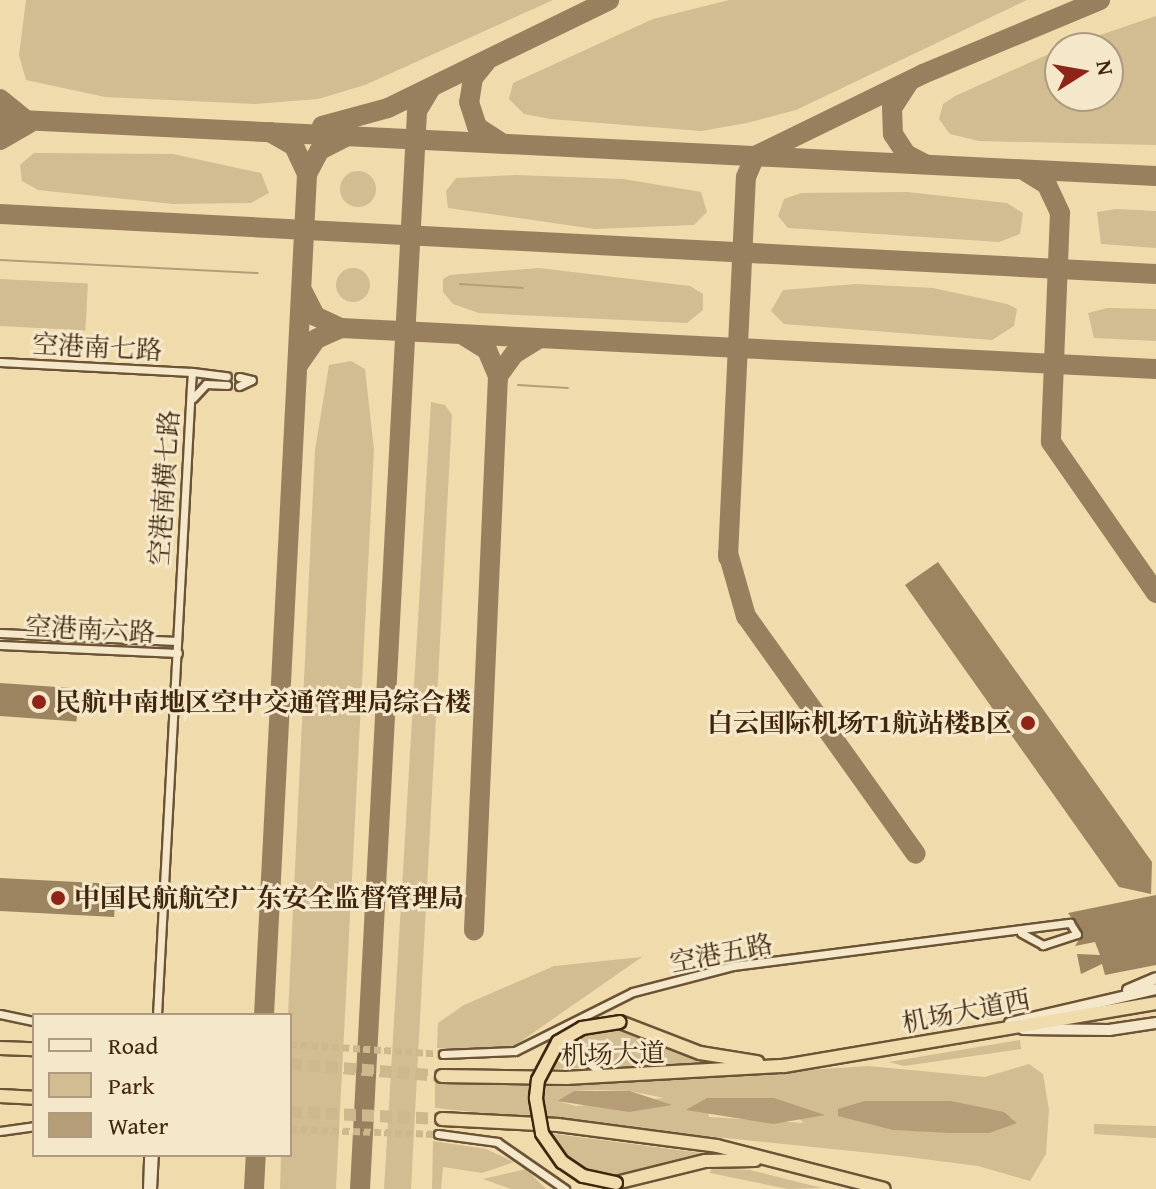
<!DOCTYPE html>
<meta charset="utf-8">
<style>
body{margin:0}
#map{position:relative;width:1156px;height:1189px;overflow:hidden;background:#f0dbad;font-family:"Gentium Book Plus","Noto Serif SC",serif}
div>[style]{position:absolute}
.green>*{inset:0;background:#d2bc92;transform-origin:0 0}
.round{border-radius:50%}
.water>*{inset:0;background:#b49d77}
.stream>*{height:2px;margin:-1px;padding:0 1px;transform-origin:1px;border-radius:1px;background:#b49d77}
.taxiway>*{height:20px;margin:-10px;padding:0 10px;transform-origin:10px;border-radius:10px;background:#98805e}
.building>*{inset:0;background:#9c8461;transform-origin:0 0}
.street-tunnel>*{height:7px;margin-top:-3.5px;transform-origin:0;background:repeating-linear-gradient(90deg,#cdb78d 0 7px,transparent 0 10.5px)}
.highway-tunnel>*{height:12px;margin-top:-6px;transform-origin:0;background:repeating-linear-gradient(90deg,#cdb78d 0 12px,transparent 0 18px)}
.roads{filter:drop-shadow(2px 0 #6c5336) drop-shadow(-2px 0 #6c5336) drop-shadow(0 2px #6c5336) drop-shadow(0 -2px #6c5336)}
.street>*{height:7px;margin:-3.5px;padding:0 3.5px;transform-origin:3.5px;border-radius:3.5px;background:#f5e8ca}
.secondary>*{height:10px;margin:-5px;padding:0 5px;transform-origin:5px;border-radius:5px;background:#f5e8ca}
.highway>*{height:12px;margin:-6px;padding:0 6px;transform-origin:6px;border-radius:6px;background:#f0dbad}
.bridges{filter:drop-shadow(2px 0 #40260e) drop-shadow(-2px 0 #40260e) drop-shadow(0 2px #40260e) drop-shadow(0 -2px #40260e)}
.highway-bridge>*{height:12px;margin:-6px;padding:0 6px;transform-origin:6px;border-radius:6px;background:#f0dbad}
.dots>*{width:22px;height:22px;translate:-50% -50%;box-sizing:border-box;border:4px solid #f5e8ca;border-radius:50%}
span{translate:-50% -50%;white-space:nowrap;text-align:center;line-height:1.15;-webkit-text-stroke:6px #f5e8ca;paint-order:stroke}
.street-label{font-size:26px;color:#40260e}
.poi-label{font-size:26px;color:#40260e;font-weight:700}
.left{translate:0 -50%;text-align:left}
.right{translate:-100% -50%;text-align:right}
.legend{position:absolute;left:32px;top:1013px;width:260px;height:144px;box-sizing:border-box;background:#f5e8ca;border:2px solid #ad9a7f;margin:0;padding:10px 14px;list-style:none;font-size:24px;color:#40260e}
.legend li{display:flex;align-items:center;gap:16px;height:40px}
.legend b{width:40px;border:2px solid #ad9a7f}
.north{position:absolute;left:1044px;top:32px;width:80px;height:80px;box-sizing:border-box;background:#f5e8ca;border:2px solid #ad9a7f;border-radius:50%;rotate:79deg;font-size:22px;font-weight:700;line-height:32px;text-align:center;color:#40260e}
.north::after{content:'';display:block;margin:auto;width:28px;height:36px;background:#8f2418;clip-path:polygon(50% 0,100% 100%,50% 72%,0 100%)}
</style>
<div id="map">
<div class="green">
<i style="clip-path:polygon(26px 0,553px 0,365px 85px,318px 99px,255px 104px,105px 97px,26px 80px,19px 55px)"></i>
<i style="clip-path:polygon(729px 0,1027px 0,796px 110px,747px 123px,701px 131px,550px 119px,524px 114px,509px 99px,513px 83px,653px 19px)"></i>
<i style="clip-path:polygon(1156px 16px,1156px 145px,979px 141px,950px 134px,939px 119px,943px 104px,955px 96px,1060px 49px,1060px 96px,1108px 96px,1108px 48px,1062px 48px)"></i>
<i style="clip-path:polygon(34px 153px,173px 154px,261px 173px,269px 193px,251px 203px,173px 204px,38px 190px,22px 181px,20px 165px)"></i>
<i class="round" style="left:340px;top:171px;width:36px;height:36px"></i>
<i style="clip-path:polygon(516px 175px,623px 179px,701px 192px,707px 212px,694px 225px,595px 229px,448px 208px,446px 191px,456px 178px)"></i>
<i style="clip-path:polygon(907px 192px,1007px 203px,1023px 213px,1020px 234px,999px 242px,788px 228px,778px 216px,784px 199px,801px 193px)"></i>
<i style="clip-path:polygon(1116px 209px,1156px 211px,1156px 248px,1101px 244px,1097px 212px)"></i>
<i class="round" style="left:336px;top:268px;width:34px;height:34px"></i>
<i style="clip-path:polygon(539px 268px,690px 286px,703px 294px,703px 310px,687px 323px,479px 313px,453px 304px,443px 292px,443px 279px,450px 275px)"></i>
<i style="left:0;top:279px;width:88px;height:47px;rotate:3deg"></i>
<i style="clip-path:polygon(855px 284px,933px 288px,1007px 304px,1017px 309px,1014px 326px,992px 340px,784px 324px,771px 311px,783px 290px)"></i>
<i style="clip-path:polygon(1107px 308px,1156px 309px,1156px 341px,1094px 338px,1088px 313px)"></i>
<i style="clip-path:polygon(351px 361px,365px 369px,374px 450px,336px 1189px,280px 1189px,281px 1155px,290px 1155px,288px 1015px,315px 450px,329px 365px)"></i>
<i style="clip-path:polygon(431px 402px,445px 405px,452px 415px,411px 1189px,384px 1189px)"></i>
<i style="clip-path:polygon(642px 957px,517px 1044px,493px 1051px,437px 1048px,438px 1023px,464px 1005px,554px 966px)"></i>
<i style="clip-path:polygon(612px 1027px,629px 1029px,730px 1064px,546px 1069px,565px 1044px)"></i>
<i style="clip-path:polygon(1020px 1040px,1021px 1049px,904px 1066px,889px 1062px)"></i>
<i style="clip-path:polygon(evenodd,1029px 1064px,1043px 1074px,1049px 1110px,1046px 1154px,1030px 1181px,978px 1166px,900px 1156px,435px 1108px,435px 1082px,566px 1086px,868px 1066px,985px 1077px,1029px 1064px,596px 1090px,630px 1091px,664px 1098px,576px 1106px,557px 1101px,574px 1091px,596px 1090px,1029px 1064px,707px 1098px,774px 1098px,804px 1123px,709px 1117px,707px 1098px,1029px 1064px,865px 1101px,951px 1101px,1014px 1119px,989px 1133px,893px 1130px,865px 1101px)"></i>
<i style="clip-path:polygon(1094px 1124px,1156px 1126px,1156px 1138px,1094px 1134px)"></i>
<i style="clip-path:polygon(547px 1133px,725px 1156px,616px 1179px,586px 1172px,564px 1158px)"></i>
<i style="clip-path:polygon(433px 1141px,486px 1149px,514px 1162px,482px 1173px,443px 1167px,441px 1189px,432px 1189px)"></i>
<i style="clip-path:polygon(712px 1168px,750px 1170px,822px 1188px,788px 1189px,710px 1173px)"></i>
<i style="clip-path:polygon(526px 1169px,546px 1189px,511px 1189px,483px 1179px)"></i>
</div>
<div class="water">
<i style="clip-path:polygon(574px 1091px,630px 1091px,672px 1105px,629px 1112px,557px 1101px)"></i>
<i style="clip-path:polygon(707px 1098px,774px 1098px,825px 1115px,773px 1124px,686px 1110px)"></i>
<i style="clip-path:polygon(865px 1101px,951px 1101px,1004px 1112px,1017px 1123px,989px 1133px,950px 1133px,893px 1130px,838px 1116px,838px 1109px)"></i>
</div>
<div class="stream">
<i style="left:0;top:260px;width:258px;rotate:2.9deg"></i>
<i style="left:460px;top:284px;width:63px;rotate:3.6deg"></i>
<i style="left:518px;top:385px;width:50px;rotate:3.4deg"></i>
</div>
<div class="taxiway">
<i style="left:486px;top:62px;width:21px;rotate:129deg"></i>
<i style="left:473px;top:78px;width:24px;rotate:99deg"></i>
<i style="left:469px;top:102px;width:26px;rotate:72deg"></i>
<i style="left:477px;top:127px;width:27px;rotate:33deg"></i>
<i style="left:909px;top:82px;width:31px;rotate:123deg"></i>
<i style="left:892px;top:108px;width:26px;rotate:88deg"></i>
<i style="left:893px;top:134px;width:24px;rotate:57deg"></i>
<i style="left:906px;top:154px;width:21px;rotate:28deg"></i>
<i style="left:0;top:99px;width:33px;rotate:39deg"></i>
<i style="left:0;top:119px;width:1157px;rotate:2.82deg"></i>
<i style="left:322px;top:126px;width:68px;rotate:-15.3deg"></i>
<i style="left:388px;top:108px;width:246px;rotate:-26deg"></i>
<i style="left:270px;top:132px;width:28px;rotate:30deg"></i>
<i style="left:294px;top:146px;width:31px;rotate:65deg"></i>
<i style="left:0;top:140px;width:34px;rotate:-30deg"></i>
<i style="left:1025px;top:171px;width:26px;rotate:32deg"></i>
<i style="left:1047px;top:185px;width:31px;rotate:65deg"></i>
<i style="left:1060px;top:213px;width:229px;rotate:92.3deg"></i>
<i style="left:1051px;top:442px;width:184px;rotate:55.2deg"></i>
<i style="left:0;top:214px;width:1158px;rotate:2.97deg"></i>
<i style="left:303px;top:292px;width:27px;rotate:63deg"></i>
<i style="left:315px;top:316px;width:29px;rotate:25deg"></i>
<i style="left:341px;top:328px;width:816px;rotate:2.88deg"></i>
<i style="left:463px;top:335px;width:28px;rotate:32deg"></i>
<i style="left:487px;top:350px;width:28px;rotate:67deg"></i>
<i style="left:498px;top:376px;width:555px;rotate:92.48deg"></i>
<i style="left:298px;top:365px;width:32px;rotate:-55deg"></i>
<i style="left:316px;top:339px;width:27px;rotate:-24deg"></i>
<i style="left:498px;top:376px;width:27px;rotate:-54deg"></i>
<i style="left:514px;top:354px;width:28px;rotate:-32deg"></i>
<i style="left:728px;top:553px;width:66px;rotate:74.1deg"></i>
<i style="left:746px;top:616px;width:292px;rotate:54.5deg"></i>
<i style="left:728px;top:557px;width:380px;rotate:-87.3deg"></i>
<i style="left:746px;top:177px;width:23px;rotate:-67deg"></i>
<i style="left:755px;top:156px;width:187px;rotate:-26deg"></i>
<i style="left:923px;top:74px;width:192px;rotate:-22.7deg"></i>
<i style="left:264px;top:1015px;width:842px;rotate:-87.07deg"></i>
<i style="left:307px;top:174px;width:27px;rotate:-62deg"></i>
<i style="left:320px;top:150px;width:30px;rotate:-27deg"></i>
<i style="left:254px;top:1189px;width:34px;rotate:-87deg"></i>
<i style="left:360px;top:1189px;width:1080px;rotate:-86.97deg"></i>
<i style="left:417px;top:111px;width:27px;rotate:-59deg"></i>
</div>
<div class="building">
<i style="clip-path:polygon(938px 562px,1152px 862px,1151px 894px,1119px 887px,905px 585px)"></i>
<i style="left:0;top:683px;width:79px;height:33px;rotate:4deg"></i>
<i style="left:0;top:878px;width:116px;height:33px;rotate:3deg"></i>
<i style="clip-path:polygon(1156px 895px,1156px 965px,1105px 975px,1102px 964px,1081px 974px,1077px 954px,1100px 955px,1095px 942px,1075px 946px,1083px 933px,1068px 913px)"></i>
</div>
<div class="street-tunnel">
<i style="left:290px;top:1044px;width:153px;rotate:3.7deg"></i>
<i style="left:290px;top:1129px;width:148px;rotate:1.9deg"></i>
</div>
<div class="highway-tunnel">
<i style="left:290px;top:1064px;width:152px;rotate:4.5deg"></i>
<i style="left:290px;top:1112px;width:152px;rotate:2.6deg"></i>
</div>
<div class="roads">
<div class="street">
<i style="left:0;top:362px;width:192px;rotate:3deg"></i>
<i style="left:239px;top:377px;width:13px;rotate:13deg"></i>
<i style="left:239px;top:386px;width:14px;rotate:-25deg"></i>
<i style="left:193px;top:398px;width:19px;rotate:-47deg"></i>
<i style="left:206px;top:384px;width:21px;rotate:3deg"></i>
<i style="left:0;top:633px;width:177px;rotate:2.6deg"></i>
<i style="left:0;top:645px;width:178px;rotate:2.6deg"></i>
<i style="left:0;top:1014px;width:35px;rotate:12deg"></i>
<i style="left:157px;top:1015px;width:630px;rotate:-86.91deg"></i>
<i style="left:191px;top:386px;width:14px;rotate:-86deg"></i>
<i style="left:192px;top:372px;width:35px;rotate:7deg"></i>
<i style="left:560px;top:1040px;width:56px;rotate:38.5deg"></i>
<i style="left:443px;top:1054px;width:72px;rotate:-2.4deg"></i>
<i style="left:515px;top:1051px;width:132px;rotate:-26.6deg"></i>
<i style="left:633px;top:992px;width:103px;rotate:-14.6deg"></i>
<i style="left:733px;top:966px;width:340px;rotate:-7.3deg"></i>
<i style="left:1070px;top:923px;width:13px;rotate:58deg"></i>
<i style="left:1077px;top:934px;width:36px;rotate:162deg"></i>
<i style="left:1043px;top:945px;width:25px;rotate:-151deg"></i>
<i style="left:0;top:1131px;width:34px;rotate:-8deg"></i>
<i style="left:438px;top:1134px;width:60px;rotate:7.7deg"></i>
<i style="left:497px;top:1142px;width:83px;rotate:34.7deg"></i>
<i style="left:147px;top:1189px;width:34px;rotate:-88deg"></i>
<i style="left:152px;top:1189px;width:34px;rotate:-87deg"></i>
</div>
<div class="secondary">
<i style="left:1128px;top:990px;width:30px;rotate:-23deg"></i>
<i style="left:1010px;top:1023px;width:150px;rotate:-13.1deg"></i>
<i style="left:1023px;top:1029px;width:86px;rotate:0.7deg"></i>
<i style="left:1109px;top:1030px;width:48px;rotate:-8.5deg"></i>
</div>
<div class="highway">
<i style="left:620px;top:1022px;width:86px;rotate:21.2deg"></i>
<i style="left:700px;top:1053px;width:58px;rotate:9deg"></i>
<i style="left:0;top:1048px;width:34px;rotate:2deg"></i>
<i style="left:442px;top:1076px;width:125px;rotate:0.9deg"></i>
<i style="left:567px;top:1078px;width:217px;rotate:-3.2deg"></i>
<i style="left:784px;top:1066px;width:377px;rotate:-9.6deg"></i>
<i style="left:0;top:1096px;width:34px;rotate:3deg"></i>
<i style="left:442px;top:1119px;width:116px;rotate:3deg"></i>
<i style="left:558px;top:1125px;width:160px;rotate:7.5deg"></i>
<i style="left:717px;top:1146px;width:172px;rotate:14.4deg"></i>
<i style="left:616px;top:1183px;width:92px;rotate:-13.9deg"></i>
<i style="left:705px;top:1161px;width:50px;rotate:-1.1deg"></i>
</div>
</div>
<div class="bridges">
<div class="highway-bridge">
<i style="left:616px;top:1183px;width:34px;rotate:-168deg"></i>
<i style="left:583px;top:1176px;width:25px;rotate:-146deg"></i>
<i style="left:562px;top:1162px;width:35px;rotate:-125deg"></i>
<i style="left:542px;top:1133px;width:36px;rotate:-100deg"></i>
<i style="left:536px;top:1098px;width:18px;rotate:-84deg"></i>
<i style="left:538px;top:1080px;width:43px;rotate:-62.2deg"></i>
<i style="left:558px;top:1042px;width:28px;rotate:-30deg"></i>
<i style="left:582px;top:1028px;width:38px;rotate:-9deg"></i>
</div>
</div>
<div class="dots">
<i style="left:39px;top:702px;background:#8f2418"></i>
<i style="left:1028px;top:723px;background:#8f2418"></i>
<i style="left:58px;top:898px;background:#8f2418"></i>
</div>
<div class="street-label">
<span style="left:97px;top:347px;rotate:3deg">空港南七路</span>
<span style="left:164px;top:488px;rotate:-86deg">空港南横七路</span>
<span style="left:90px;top:629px;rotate:3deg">空港南六路</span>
<span style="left:721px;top:953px;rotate:-11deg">空港五路</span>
<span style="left:966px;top:1011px;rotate:-11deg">机场大道西</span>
<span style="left:613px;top:1054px;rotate:-2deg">机场大道</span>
</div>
<div class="poi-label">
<span class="left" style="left:55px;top:702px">民航中南地区空中交通管理局综合楼</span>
<span class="right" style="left:1012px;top:723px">白云国际机场T1航站楼B区</span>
<span class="left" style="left:74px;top:898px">中国民航航空广东安全监督管理局</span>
</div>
<ul class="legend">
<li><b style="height:10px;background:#f5e8ca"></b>Road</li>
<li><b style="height:22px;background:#d2bc92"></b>Park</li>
<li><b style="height:22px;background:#b49d77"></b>Water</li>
</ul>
<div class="north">N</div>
</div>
